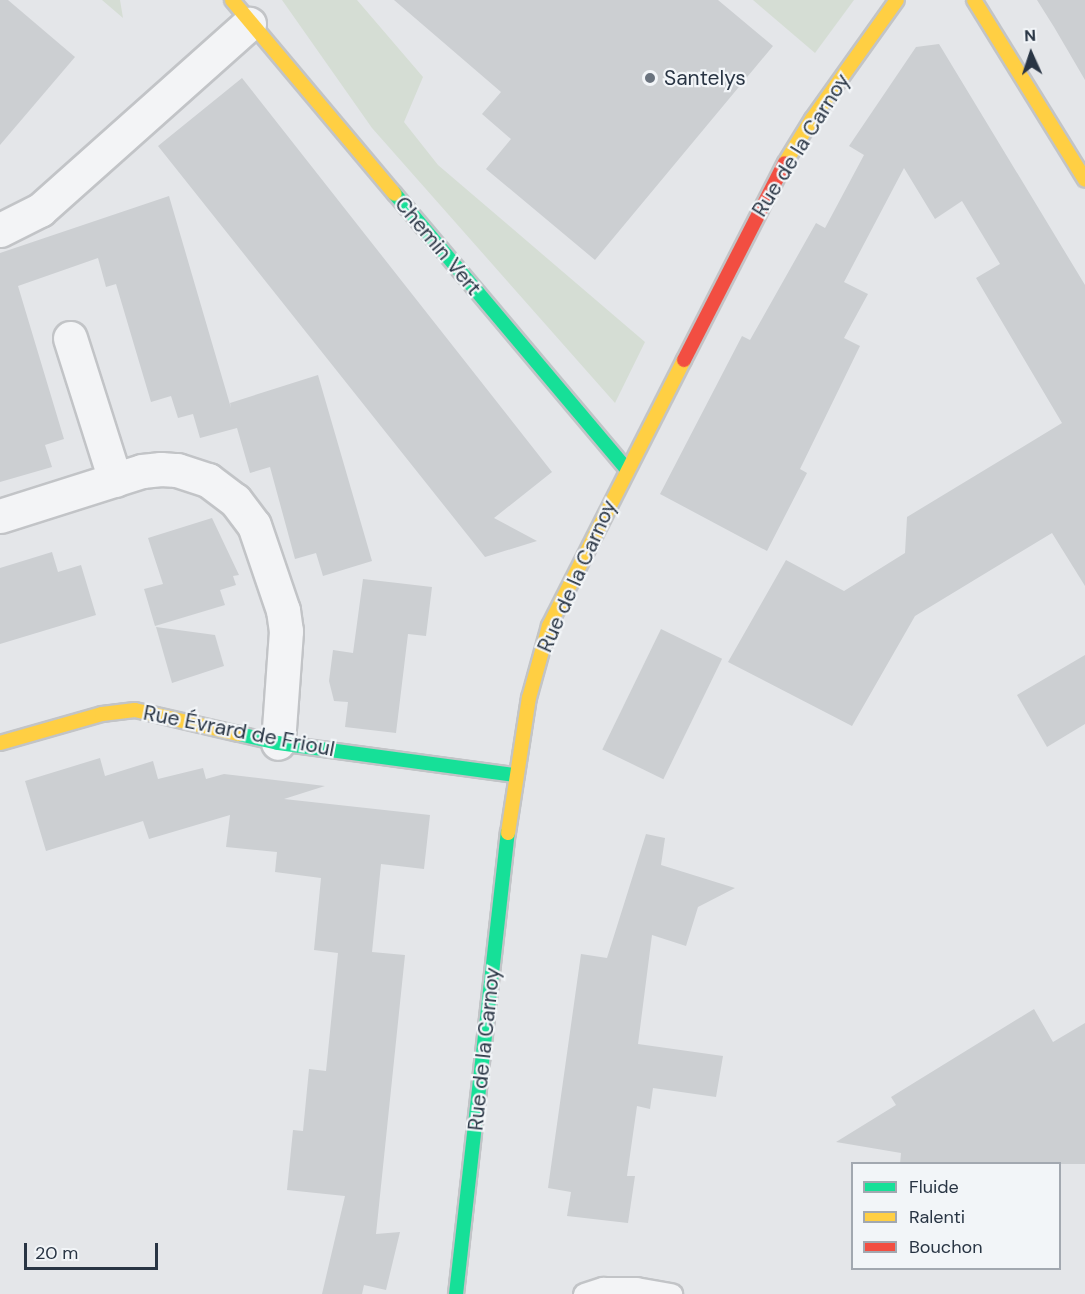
<!DOCTYPE html>
<meta charset="utf-8">
<style>
body{margin:0}
#map{position:relative;width:1085px;height:1294px;overflow:hidden;background:#e4e6e9;font-family:"DM Sans",sans-serif}
div>[style]{position:absolute}
.green>*{inset:0;background:#d5ddd4}
.building>*{inset:0;background:#cccfd2;transform-origin:0 0}
.roads{filter:drop-shadow(2px 0 #c2c4c7) drop-shadow(-2px 0 #c2c4c7) drop-shadow(0 2px #c2c4c7) drop-shadow(0 -2px #c2c4c7)}
.lane>*{height:21px;margin:-10.5px;padding:0 10.5px;transform-origin:10.5px;border-radius:10.5px;background:#f3f4f6}
.street>*{height:33px;margin:-16.5px;padding:0 16.5px;transform-origin:16.5px;border-radius:16.5px;background:#f3f4f6}
.fast>*{height:14px;margin:-7px;padding:0 7px;transform-origin:7px;border-radius:7px;background:#16e098}
.slow>*{height:14px;margin:-7px;padding:0 7px;transform-origin:7px;border-radius:7px;background:#ffcf43}
.jam>*{height:14px;margin:-7px;padding:0 7px;transform-origin:7px;border-radius:7px;background:#f24e42}
.dots>*{width:16px;height:16px;translate:-50% -50%;box-sizing:border-box;border:3px solid #f2f5f8;border-radius:50%}
span{translate:-50% -50%;white-space:nowrap;text-align:center;line-height:1.15;-webkit-text-stroke:4.5px #f2f5f8;paint-order:stroke}
.poi-label{font-size:21px;color:#293544}
.left{translate:0 -50%;text-align:left}
.street-label{font-size:21px;color:#293544}
.legend{position:absolute;left:851px;top:1162px;width:210px;height:108px;box-sizing:border-box;background:#f2f5f8;border:2px solid #a2a8b0;margin:0;padding:8px 10px;list-style:none;font-size:18px;color:#293544}
.legend li{display:flex;align-items:center;gap:12px;height:30px}
.legend b{width:30px;border:2px solid #a2a8b0}
.north{position:absolute;left:1001px;top:24px;width:60px;height:60px;-webkit-text-stroke:4px #f2f5f8;paint-order:stroke;rotate:357deg;font-size:16px;font-weight:700;line-height:24px;text-align:center;color:#293544}
.north::after{content:'';display:block;margin:auto;width:21px;height:27px;background:#293544;clip-path:polygon(50% 0,100% 100%,50% 72%,0 100%)}
.scale{position:absolute;left:24px;top:1243px;width:134px;height:27px;box-sizing:border-box;border:3px solid #293544;border-top:0;padding-left:8px;font-size:18px;line-height:21px;white-space:nowrap;color:#293544;-webkit-text-stroke:4px #f2f5f8;paint-order:stroke}
</style>
<div id="map">
<div class="green">
<i style="clip-path:polygon(102px 0,120px 0,123px 18px)"></i>
<i style="clip-path:polygon(282px 0,357px 0,423px 77px,404px 122px,438px 165px,645px 342px,615px 403px,372px 128px)"></i>
<i style="clip-path:polygon(753px 0,854px 0,815px 53px)"></i>
</div>
<div class="building">
<i style="clip-path:polygon(0 0,8px 0,75px 57px,0 145px)"></i>
<i style="clip-path:polygon(394px 0,718px 0,773px 46px,595px 260px,486px 169px,511px 139px,482px 114px,501px 92px)"></i>
<i style="clip-path:polygon(1037px 0,1085px 0,1085px 80px,1054px 27px)"></i>
<i style="clip-path:polygon(939px 44px,1085px 285px,1085px 586px,1052px 533px,915px 616px,852px 726px,728px 662px,786px 560px,844px 591px,905px 553px,907px 517px,1062px 423px,976px 278px,1000px 264px,962px 201px,935px 219px,904px 168px,844px 282px,868px 294px,844px 338px,860px 346px,800px 469px,807px 473px,767px 551px,660px 494px,742px 336px,750px 340px,816px 223px,825px 228px,864px 155px,849px 146px,916px 47px)"></i>
<i style="clip-path:polygon(242px 78px,552px 472px,494px 518px,537px 541px,485px 557px,158px 146px)"></i>
<i style="clip-path:polygon(169px 196px,231px 408px,230px 403px,318px 375px,372px 561px,323px 576px,316px 553px,295px 559px,270px 467px,250px 473px,237px 428px,200px 438px,193px 414px,178px 418px,171px 396px,151px 402px,116px 284px,106px 287px,98px 258px,18px 286px,64px 439px,45px 445px,52px 467px,0 482px,0 253px)"></i>
<i style="clip-path:polygon(212px 518px,239px 575px,233px 576px,236px 585px,220px 590px,225px 605px,155px 626px,144px 589px,163px 584px,148px 538px)"></i>
<i style="clip-path:polygon(52px 552px,58px 572px,81px 565px,96px 615px,0 644px,0 568px)"></i>
<i style="clip-path:polygon(363px 579px,432px 587px,426px 636px,408px 634px,396px 733px,345px 727px,348px 702px,334px 701px,329px 681px,333px 650px,353px 653px)"></i>
<i style="clip-path:polygon(156px 627px,215px 635px,224px 666px,172px 683px)"></i>
<i style="left:661px;top:629px;width:68px;height:134px;rotate:26deg"></i>
<i style="clip-path:polygon(1085px 655px,1085px 724px,1047px 747px,1017px 695px)"></i>
<i style="clip-path:polygon(100px 758px,105px 776px,153px 761px,158px 779px,203px 768px,206px 779px,224px 774px,325px 786px,284px 799px,430px 815px,424px 869px,381px 864px,372px 952px,405px 955px,376px 1234px,400px 1232px,386px 1290px,364px 1285px,362px 1294px,322px 1294px,345px 1196px,287px 1190px,293px 1130px,303px 1131px,309px 1069px,326px 1071px,338px 953px,314px 950px,321px 878px,275px 872px,277px 852px,226px 847px,230px 815px,149px 839px,143px 821px,46px 851px,25px 781px)"></i>
<i style="clip-path:polygon(646px 834px,665px 838px,661px 865px,735px 888px,698px 907px,686px 946px,652px 935px,638px 1044px,723px 1056px,716px 1097px,653px 1088px,650px 1109px,637px 1106px,627px 1176px,635px 1176px,628px 1223px,567px 1216px,571px 1192px,548px 1188px,581px 954px,607px 958px)"></i>
<i style="clip-path:polygon(1034px 1009px,1053px 1042px,1085px 1023px,1085px 1164px,900px 1164px,901px 1153px,836px 1142px,896px 1105px,891px 1097px)"></i>
</div>
<div class="roads">
<div class="lane">
<i style="left:584px;top:1294px;width:20px;rotate:-18deg"></i>
<i style="left:603px;top:1288px;width:33px"></i>
<i style="left:636px;top:1288px;width:36px;rotate:10deg"></i>
</div>
<div class="street">
<i style="left:0;top:230px;width:45px;rotate:-26.6deg"></i>
<i style="left:40px;top:210px;width:280px;rotate:-41.7deg"></i>
<i style="left:70px;top:338px;width:149px;rotate:72.4deg"></i>
<i style="left:0;top:516px;width:149px;rotate:-17.6deg"></i>
<i style="left:142px;top:471px;width:19px;rotate:-6deg"></i>
<i style="left:161px;top:469px;width:16px;rotate:4deg"></i>
<i style="left:177px;top:470px;width:33px;rotate:18deg"></i>
<i style="left:208px;top:480px;width:34px;rotate:37deg"></i>
<i style="left:235px;top:500px;width:31px;rotate:53deg"></i>
<i style="left:254px;top:525px;width:90px;rotate:71.2deg"></i>
<i style="left:283px;top:610px;width:21px;rotate:82deg"></i>
<i style="left:286px;top:631px;width:112px;rotate:94.1deg"></i>
</div>
<div class="fast">
<i style="left:395px;top:194px;width:358px;rotate:49.9deg"></i>
<i style="left:239px;top:734px;width:40px;rotate:13deg"></i>
<i style="left:278px;top:743px;width:240px;rotate:7.7deg"></i>
<i style="left:456px;top:1294px;width:464px;rotate:-83.6deg"></i>
</div>
<div class="slow">
<i style="left:232px;top:0;width:253px;rotate:50deg"></i>
<i style="left:974px;top:0;width:211px;rotate:58.3deg"></i>
<i style="left:785px;top:163px;width:52px;rotate:-58.5deg"></i>
<i style="left:812px;top:119px;width:146px;rotate:-54.5deg"></i>
<i style="left:0;top:743px;width:106px;rotate:-15.9deg"></i>
<i style="left:102px;top:714px;width:33px;rotate:-7deg"></i>
<i style="left:135px;top:710px;width:107px;rotate:13deg"></i>
<i style="left:508px;top:833px;width:137px;rotate:-81.2deg"></i>
<i style="left:529px;top:698px;width:75px;rotate:-74.5deg"></i>
<i style="left:549px;top:626px;width:298px;rotate:-63.1deg"></i>
</div>
<div class="jam">
<i style="left:684px;top:360px;width:221px;rotate:-62.9deg"></i>
</div>
</div>
<div class="dots">
<i style="left:650px;top:78px;background:#6a737e"></i>
</div>
<div class="poi-label">
<span class="left" style="left:664px;top:78px">Santelys</span>
</div>
<div class="street-label">
<span style="left:801px;top:145px;rotate:-58deg">Rue de la Carnoy</span>
<span style="left:438px;top:246px;rotate:50deg">Chemin Vert</span>
<span style="left:577px;top:576px;rotate:-66deg">Rue de la Carnoy</span>
<span style="left:239px;top:731px;rotate:11deg">Rue Évrard de Frioul</span>
<span style="left:484px;top:1049px;rotate:-84deg">Rue de la Carnoy</span>
</div>
<ul class="legend">
<li><b style="height:8px;background:#16e098"></b>Fluide</li>
<li><b style="height:8px;background:#ffcf43"></b>Ralenti</li>
<li><b style="height:8px;background:#f24e42"></b>Bouchon</li>
</ul>
<div class="north">N</div>
<div class="scale">20 m</div>
</div>
